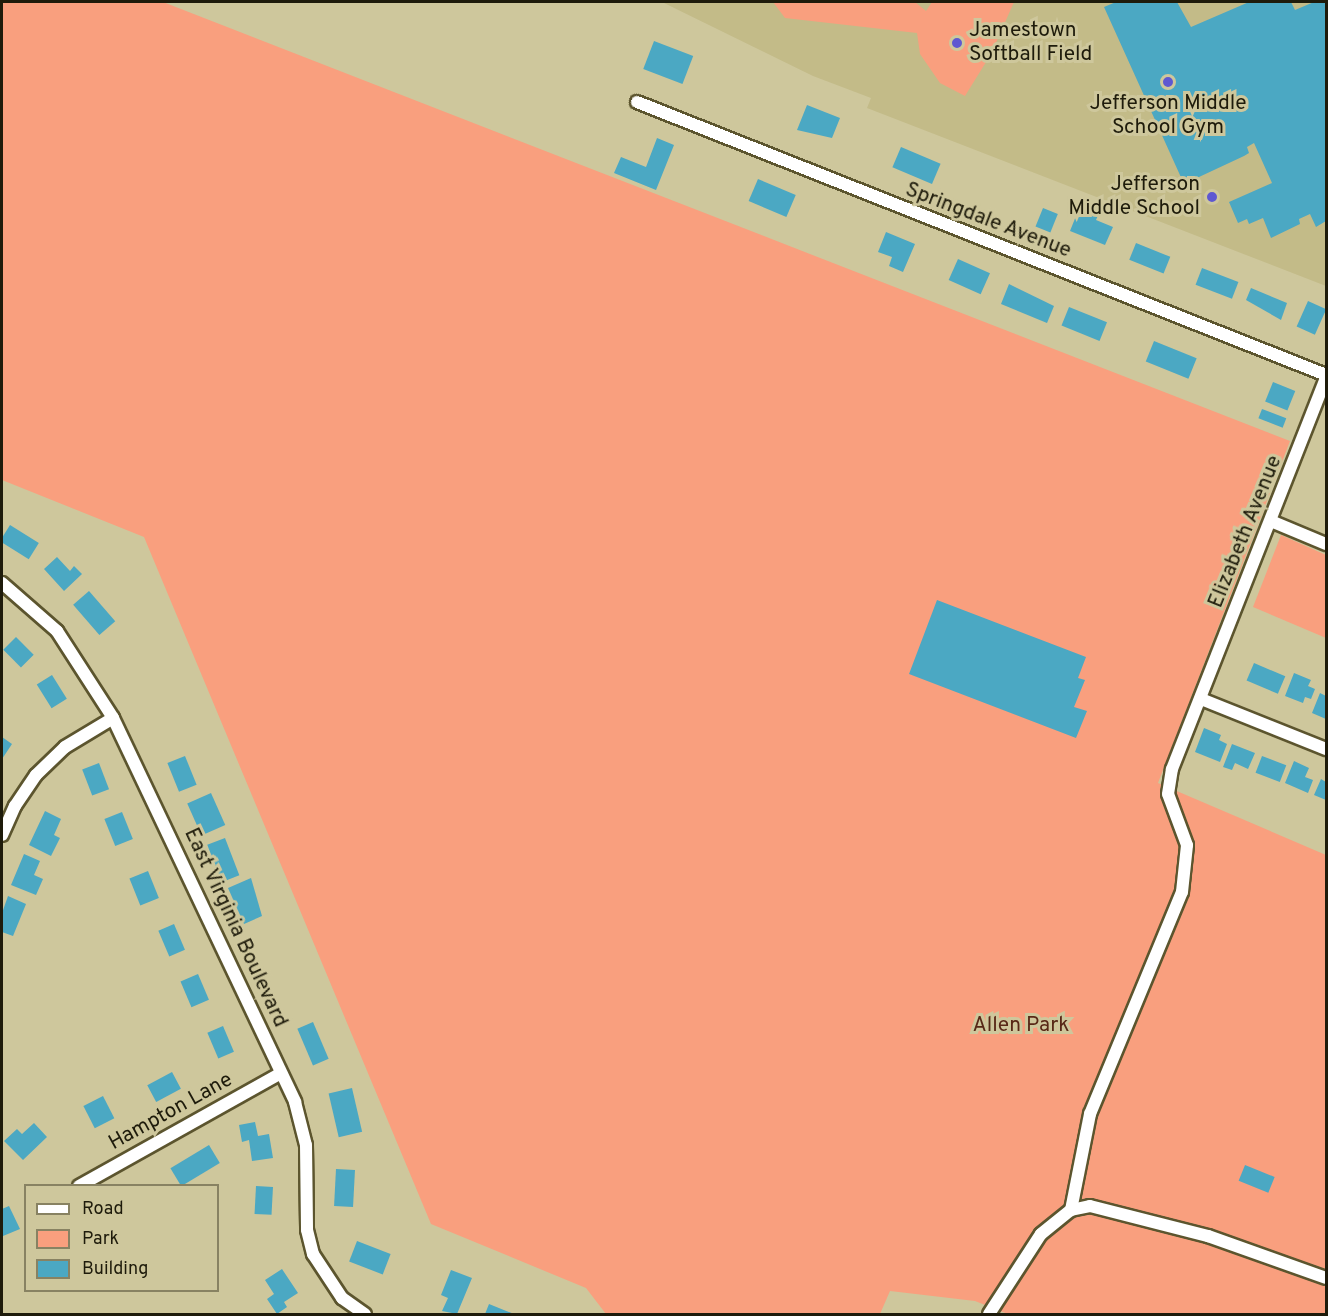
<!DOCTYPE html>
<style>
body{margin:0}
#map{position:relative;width:1328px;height:1316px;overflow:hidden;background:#cec79c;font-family:Overpass,sans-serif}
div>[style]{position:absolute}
.built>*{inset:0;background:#c3bb88}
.green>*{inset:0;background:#f99f7e}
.building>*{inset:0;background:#4ba8c3;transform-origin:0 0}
.roads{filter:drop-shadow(2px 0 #5c552e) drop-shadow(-2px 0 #5c552e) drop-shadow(0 2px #5c552e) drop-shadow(0 -2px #5c552e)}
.minor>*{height:12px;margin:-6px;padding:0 6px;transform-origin:6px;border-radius:6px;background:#fff}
.dots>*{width:16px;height:16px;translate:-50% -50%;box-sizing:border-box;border:3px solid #cec79c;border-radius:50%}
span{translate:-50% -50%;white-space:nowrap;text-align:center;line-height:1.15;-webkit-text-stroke:6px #cec79c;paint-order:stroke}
.poi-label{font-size:21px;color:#1e1b0b}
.left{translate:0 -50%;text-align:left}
.right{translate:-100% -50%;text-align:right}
.street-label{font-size:21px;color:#1e1b0b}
.park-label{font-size:21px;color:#582817}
.frame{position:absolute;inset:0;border:3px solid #1e1b0b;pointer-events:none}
.legend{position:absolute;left:24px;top:1184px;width:195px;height:108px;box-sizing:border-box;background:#cec79c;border:2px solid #888262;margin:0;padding:8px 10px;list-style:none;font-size:18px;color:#1e1b0b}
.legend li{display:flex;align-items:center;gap:12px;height:30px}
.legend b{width:30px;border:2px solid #888262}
</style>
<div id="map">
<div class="built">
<i style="clip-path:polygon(662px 2px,1326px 2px,1326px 286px,867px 108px,871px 98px,813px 76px)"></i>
</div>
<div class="green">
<i style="clip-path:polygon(2px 2px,163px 2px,1290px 441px,1158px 783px,1326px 855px,1326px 1314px,1008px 1314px,975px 1301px,890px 1291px,880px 1314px,606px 1314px,586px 1288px,431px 1224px,144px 537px,2px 480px)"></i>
<i style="clip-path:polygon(773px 2px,915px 2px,926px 11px,932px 2px,1014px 2px,991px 54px,965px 96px,940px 83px,920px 54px,917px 33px,785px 18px)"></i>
<i style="clip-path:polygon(1281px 535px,1326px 555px,1326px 638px,1253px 607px)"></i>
</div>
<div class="building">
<i style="clip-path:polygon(1116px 2px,1177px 2px,1191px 27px,1249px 2px,1291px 2px,1295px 10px,1314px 2px,1326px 2px,1326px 221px,1316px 227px,1310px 214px,1299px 219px,1300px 224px,1271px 238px,1263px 218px,1249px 224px,1247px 219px,1238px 223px,1229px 202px,1272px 183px,1254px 143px,1247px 147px,1249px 153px,1244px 156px,1184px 184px,1104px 7px)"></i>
<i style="left:654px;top:41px;width:42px;height:30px;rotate:21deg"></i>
<i style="clip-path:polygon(807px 105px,840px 118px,832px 138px,797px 130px)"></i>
<i style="clip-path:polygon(657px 138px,674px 145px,656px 190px,614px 173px,621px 157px,646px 167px)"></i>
<i style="left:901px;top:147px;width:43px;height:22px;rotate:23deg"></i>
<i style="left:758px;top:179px;width:41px;height:24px;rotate:23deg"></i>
<i style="clip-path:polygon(1080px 206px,1099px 213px,1096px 220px,1113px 227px,1105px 245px,1070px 231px)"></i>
<i style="left:1043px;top:208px;width:16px;height:20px;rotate:22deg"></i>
<i style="clip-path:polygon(886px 232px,915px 244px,903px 272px,889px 266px,892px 257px,878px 252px)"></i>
<i style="left:1136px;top:243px;width:37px;height:18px;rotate:22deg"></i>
<i style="left:958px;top:259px;width:35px;height:23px;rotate:24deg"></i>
<i style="left:1202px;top:268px;width:39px;height:18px;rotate:21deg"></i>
<i style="clip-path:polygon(1009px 284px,1054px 306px,1047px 323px,1001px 304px)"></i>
<i style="clip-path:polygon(1251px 288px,1287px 303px,1281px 320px,1246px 300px)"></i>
<i style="left:1308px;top:301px;width:20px;height:28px;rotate:24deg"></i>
<i style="left:1069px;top:307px;width:41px;height:20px;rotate:22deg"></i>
<i style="left:1154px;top:341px;width:46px;height:22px;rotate:22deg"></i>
<i style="left:1273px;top:382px;width:24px;height:21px;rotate:22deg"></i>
<i style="left:1262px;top:409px;width:26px;height:10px;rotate:21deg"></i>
<i style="left:10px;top:525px;width:34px;height:19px;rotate:32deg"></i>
<i style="clip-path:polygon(57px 557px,70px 571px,74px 566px,82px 574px,64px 591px,44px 569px)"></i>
<i style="left:89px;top:591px;width:40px;height:21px;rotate:49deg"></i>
<i style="clip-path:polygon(937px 600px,1086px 657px,1078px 678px,1085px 680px,1074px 707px,1087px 711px,1076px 738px,909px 674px)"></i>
<i style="left:16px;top:637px;width:25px;height:18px;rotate:45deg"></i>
<i style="left:1254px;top:663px;width:34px;height:19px;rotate:23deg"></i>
<i style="clip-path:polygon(1294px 673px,1311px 680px,1308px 686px,1315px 689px,1311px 699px,1305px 697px,1303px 703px,1285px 696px)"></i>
<i style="left:52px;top:675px;width:28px;height:18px;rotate:58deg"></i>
<i style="clip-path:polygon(1320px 693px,1326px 696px,1326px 719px,1312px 713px)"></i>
<i style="clip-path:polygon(1204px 728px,1221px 735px,1219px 740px,1227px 744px,1220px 762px,1195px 752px)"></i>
<i style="clip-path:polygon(2px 737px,12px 744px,2px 759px)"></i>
<i style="clip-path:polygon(1232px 744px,1255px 753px,1248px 769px,1235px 763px,1232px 770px,1223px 767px)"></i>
<i style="left:185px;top:756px;width:31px;height:19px;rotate:68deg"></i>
<i style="left:1262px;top:756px;width:26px;height:18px;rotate:21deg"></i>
<i style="clip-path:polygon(1294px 761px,1309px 768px,1305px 777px,1313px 780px,1308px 793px,1285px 783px)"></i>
<i style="left:99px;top:763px;width:28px;height:18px;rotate:69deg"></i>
<i style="clip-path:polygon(1321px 779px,1326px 782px,1326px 800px,1314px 795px)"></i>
<i style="left:211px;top:793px;width:35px;height:26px;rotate:66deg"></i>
<i style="clip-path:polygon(45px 811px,61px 819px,54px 835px,60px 838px,51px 856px,29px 845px)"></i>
<i style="left:122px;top:812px;width:29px;height:19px;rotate:68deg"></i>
<i style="left:225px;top:838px;width:40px;height:19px;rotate:69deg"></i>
<i style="clip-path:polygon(24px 854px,40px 861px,34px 875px,43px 879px,36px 895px,11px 885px)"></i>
<i style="left:148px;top:871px;width:29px;height:20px;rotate:68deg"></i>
<i style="clip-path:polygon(251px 878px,262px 916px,244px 924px,228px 888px)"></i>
<i style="clip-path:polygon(8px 896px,26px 904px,13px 936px,2px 932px,2px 913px)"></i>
<i style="left:174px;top:924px;width:28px;height:17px;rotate:67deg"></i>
<i style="left:198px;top:974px;width:28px;height:19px;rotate:67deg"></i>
<i style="left:313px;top:1022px;width:40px;height:17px;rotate:67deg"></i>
<i style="left:223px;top:1026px;width:28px;height:17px;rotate:67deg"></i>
<i style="left:172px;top:1072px;width:19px;height:28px;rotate:62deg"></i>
<i style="left:352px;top:1088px;width:45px;height:24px;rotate:77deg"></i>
<i style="left:103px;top:1096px;width:25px;height:22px;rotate:63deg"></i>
<i style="clip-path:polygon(255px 1122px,258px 1136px,269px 1134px,273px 1158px,252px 1161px,249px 1140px,242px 1142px,239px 1125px)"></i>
<i style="clip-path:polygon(34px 1123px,47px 1137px,23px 1160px,4px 1141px,17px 1129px,22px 1134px)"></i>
<i style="left:209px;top:1145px;width:21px;height:45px;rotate:59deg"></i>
<i style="left:1245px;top:1165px;width:32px;height:17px;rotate:22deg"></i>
<i style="left:336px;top:1169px;width:19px;height:37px;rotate:3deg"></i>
<i style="left:256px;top:1186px;width:17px;height:28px;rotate:3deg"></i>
<i style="clip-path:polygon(9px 1206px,20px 1229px,3px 1236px,2px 1209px)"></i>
<i style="left:357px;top:1241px;width:36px;height:22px;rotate:21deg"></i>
<i style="clip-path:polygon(282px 1269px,298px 1293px,284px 1302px,287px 1307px,277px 1314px,267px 1299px,274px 1294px,265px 1280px)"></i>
<i style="clip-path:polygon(451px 1270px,472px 1278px,457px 1314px,442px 1311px,448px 1298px,441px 1295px)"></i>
<i style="clip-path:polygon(489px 1304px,514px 1314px,485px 1314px)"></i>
</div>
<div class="roads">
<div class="minor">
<i style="left:637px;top:102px;width:741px;rotate:21.61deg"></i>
<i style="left:1271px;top:521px;width:60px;rotate:22.7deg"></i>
<i style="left:2px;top:583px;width:73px;rotate:41.1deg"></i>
<i style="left:57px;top:631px;width:103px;rotate:57.2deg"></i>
<i style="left:113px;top:718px;width:425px;rotate:64.6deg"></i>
<i style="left:295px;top:1102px;width:44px;rotate:75.7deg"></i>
<i style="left:306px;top:1145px;width:85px;rotate:89.3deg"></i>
<i style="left:307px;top:1230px;width:25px;rotate:76deg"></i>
<i style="left:313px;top:1254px;width:53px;rotate:56.6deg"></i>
<i style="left:342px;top:1298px;width:28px;rotate:35deg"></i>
<i style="left:1201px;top:699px;width:135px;rotate:21.8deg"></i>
<i style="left:2px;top:835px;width:32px;rotate:-66deg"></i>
<i style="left:15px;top:806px;width:37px;rotate:-56deg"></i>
<i style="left:36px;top:775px;width:40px;rotate:-44deg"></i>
<i style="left:65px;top:747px;width:56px;rotate:-31.1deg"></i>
<i style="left:79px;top:1186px;width:231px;rotate:-29.2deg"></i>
<i style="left:1071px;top:1210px;width:98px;rotate:-78.8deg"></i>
<i style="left:1090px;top:1114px;width:240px;rotate:-67.5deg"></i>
<i style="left:1182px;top:892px;width:47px;rotate:-83.9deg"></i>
<i style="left:1187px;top:845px;width:54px;rotate:-110.4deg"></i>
<i style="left:1168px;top:794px;width:25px;rotate:-81deg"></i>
<i style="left:1172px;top:769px;width:419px;rotate:-68.5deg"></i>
<i style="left:989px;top:1314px;width:95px;rotate:-57deg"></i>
<i style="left:1041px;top:1234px;width:38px;rotate:-39deg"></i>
<i style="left:1071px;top:1210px;width:19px;rotate:-12deg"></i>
<i style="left:1090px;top:1206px;width:122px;rotate:14.3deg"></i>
<i style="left:1208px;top:1236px;width:125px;rotate:19.6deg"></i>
</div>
</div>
<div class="dots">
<i style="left:957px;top:43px;background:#5e58d1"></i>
<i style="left:1168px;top:82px;background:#5e58d1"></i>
<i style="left:1212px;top:197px;background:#5e58d1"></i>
</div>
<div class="poi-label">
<span class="left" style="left:969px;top:43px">Jamestown<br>Softball Field</span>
<span style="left:1168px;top:116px">Jefferson Middle<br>School Gym</span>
<span class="right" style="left:1200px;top:197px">Jefferson<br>Middle School</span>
</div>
<div class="street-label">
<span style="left:988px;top:221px;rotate:21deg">Springdale Avenue</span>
<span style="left:1246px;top:532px;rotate:-68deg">Elizabeth Avenue</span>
<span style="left:235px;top:928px;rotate:65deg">East Virginia Boulevard</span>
<span style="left:171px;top:1112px;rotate:-29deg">Hampton Lane</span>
</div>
<div class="park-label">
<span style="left:1021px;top:1026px">Allen Park</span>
</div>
<div class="frame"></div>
<ul class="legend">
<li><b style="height:8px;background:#fff"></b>Road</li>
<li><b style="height:16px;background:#f99f7e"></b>Park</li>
<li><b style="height:16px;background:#4ba8c3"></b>Building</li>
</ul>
</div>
